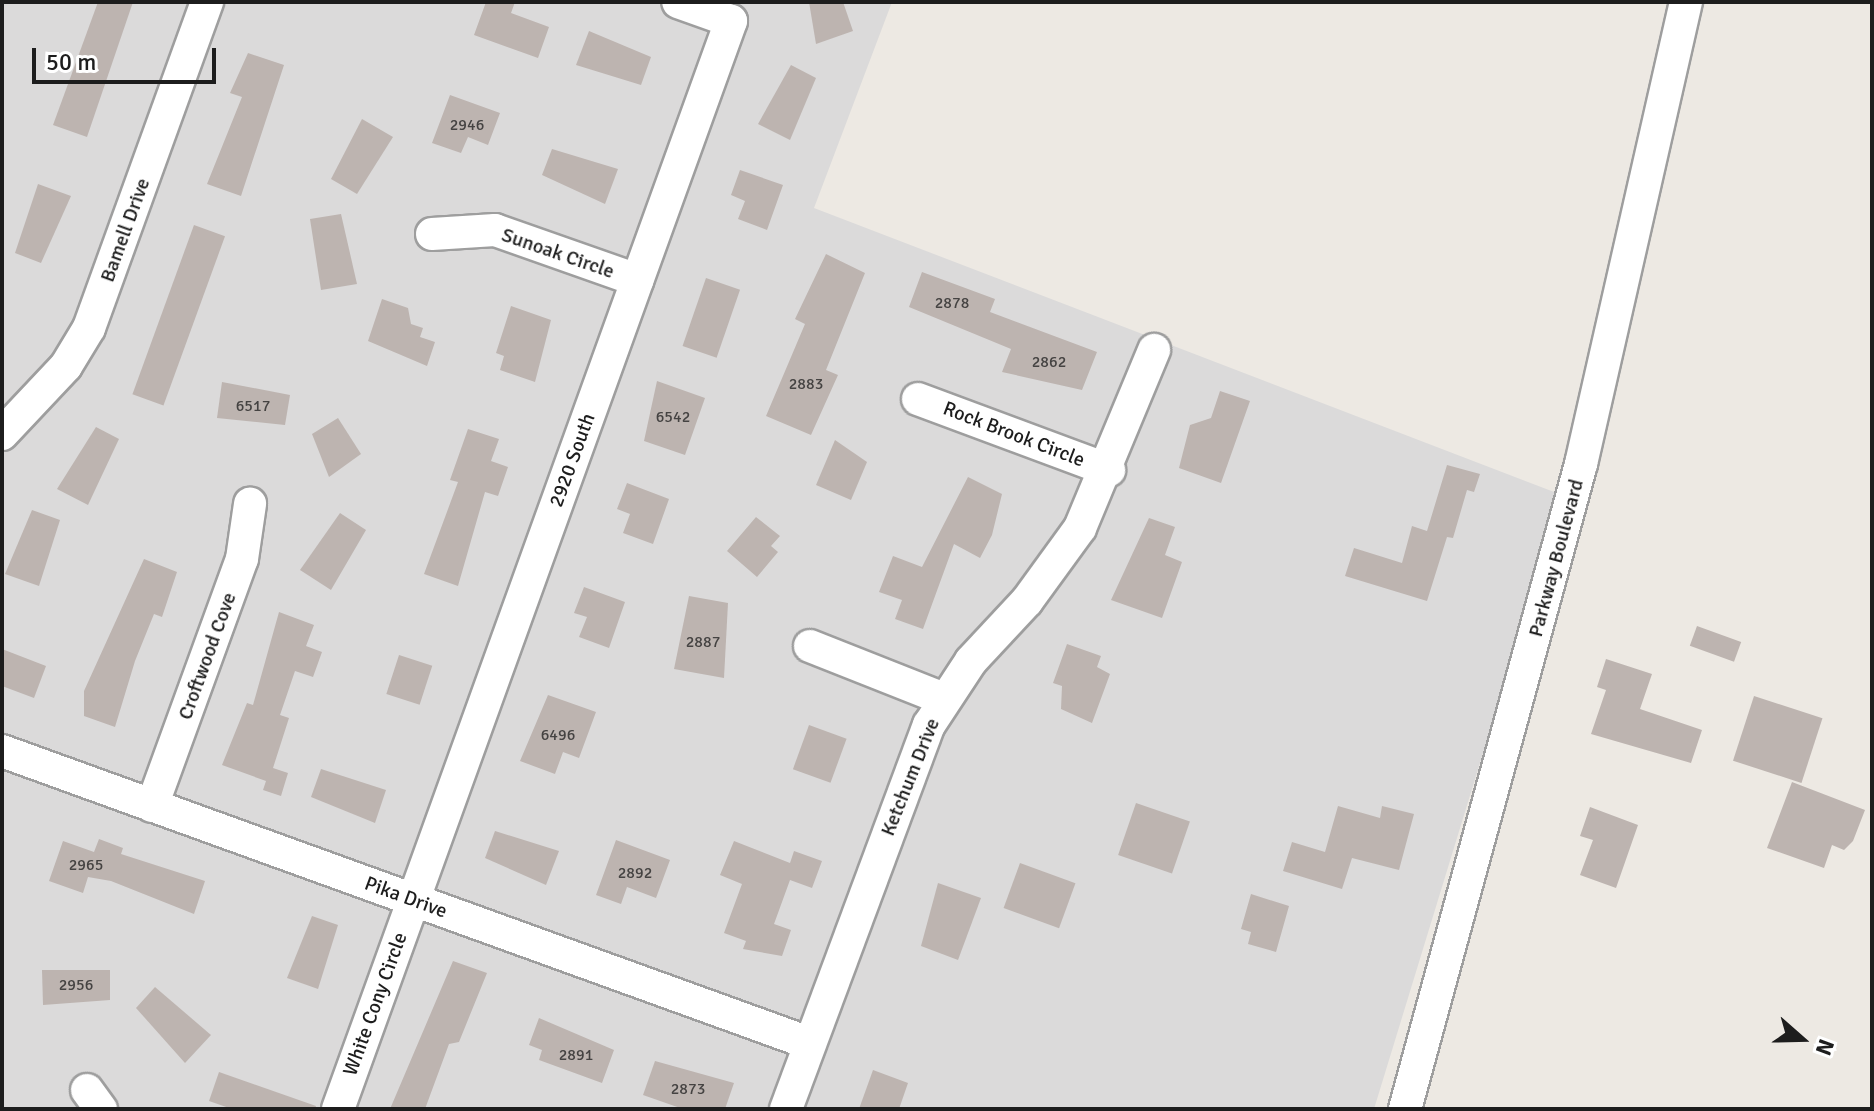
<!DOCTYPE html>
<style>
body{margin:0}
#map{position:relative;width:1874px;height:1111px;overflow:hidden;background:#ede9e3;font-family:Signika,sans-serif}
div>[style]{position:absolute}
.residential>*{inset:0;background:#dbdada}
.building>*{inset:0;background:#bdb4b0;transform-origin:0 0}
.roads{filter:drop-shadow(2px 0 #9e9e9e) drop-shadow(-2px 0 #9e9e9e) drop-shadow(0 2px #9e9e9e) drop-shadow(0 -2px #9e9e9e)}
.minor>*{height:32px;margin:-16px;padding:0 16px;transform-origin:16px;border-radius:16px;background:#fff}
span{translate:-50% -50%;white-space:nowrap;text-align:center;line-height:1.15;-webkit-text-stroke:8px #fff;paint-order:stroke}
.number-label{font-size:16px;color:#454342}
.number-label span{-webkit-text-stroke-width:0}
.street-label{font-size:20px;color:#1d1d1d}
.frame{position:absolute;inset:0;border:4px solid #1d1d1d;pointer-events:none}
.north{position:absolute;left:1762px;top:999px;width:80px;height:80px;-webkit-text-stroke:6px #fff;paint-order:stroke;rotate:110deg;font-size:22px;font-weight:700;line-height:32px;text-align:center;color:#1d1d1d}
.north::after{content:'';display:block;margin:auto;width:28px;height:36px;background:#1d1d1d;clip-path:polygon(50% 0,100% 100%,50% 72%,0 100%)}
.scale{position:absolute;left:32px;top:48px;width:184px;height:36px;box-sizing:border-box;border:4px solid #1d1d1d;border-top:0;padding-left:10px;font-size:24px;line-height:28px;white-space:nowrap;color:#1d1d1d;-webkit-text-stroke:6px #fff;paint-order:stroke}
</style>
<div id="map">
<div class="residential">
<i style="clip-path:polygon(2px 2px,892px 2px,814px 208px,1562px 495px,1374px 1109px,2px 1109px)"></i>
</div>
<div class="building">
<i style="clip-path:polygon(98px 2px,133px 2px,87px 137px,53px 125px)"></i>
<i style="clip-path:polygon(486px 2px,515px 2px,511px 13px,549px 27px,538px 58px,474px 35px)"></i>
<i style="clip-path:polygon(809px 2px,843px 2px,853px 31px,816px 44px)"></i>
<i style="clip-path:polygon(589px 31px,651px 57px,641px 85px,576px 65px)"></i>
<i style="clip-path:polygon(248px 53px,284px 65px,241px 196px,207px 184px,242px 97px,230px 93px)"></i>
<i style="clip-path:polygon(791px 65px,816px 78px,790px 140px,758px 124px)"></i>
<i style="clip-path:polygon(450px 95px,500px 113px,488px 145px,468px 137px,461px 153px,432px 143px)"></i>
<i style="clip-path:polygon(362px 119px,393px 137px,357px 194px,331px 179px)"></i>
<i style="clip-path:polygon(552px 149px,618px 169px,605px 204px,542px 175px)"></i>
<i style="clip-path:polygon(740px 170px,783px 185px,767px 230px,738px 219px,745px 201px,731px 195px)"></i>
<i style="clip-path:polygon(38px 184px,71px 196px,41px 263px,15px 253px)"></i>
<i style="clip-path:polygon(341px 214px,357px 284px,321px 290px,310px 219px)"></i>
<i style="left:194px;top:225px;width:33px;height:180px;rotate:20deg"></i>
<i style="clip-path:polygon(826px 254px,865px 273px,826px 370px,838px 375px,811px 435px,766px 416px,805px 324px,795px 319px)"></i>
<i style="clip-path:polygon(922px 272px,995px 299px,990px 312px,1097px 352px,1082px 390px,1002px 372px,1011px 349px,909px 307px)"></i>
<i style="left:706px;top:278px;width:36px;height:72px;rotate:19deg"></i>
<i style="clip-path:polygon(382px 299px,408px 308px,411px 324px,423px 328px,420px 337px,435px 342px,427px 366px,368px 341px)"></i>
<i style="clip-path:polygon(511px 306px,551px 320px,535px 382px,500px 370px,504px 356px,496px 353px)"></i>
<i style="clip-path:polygon(657px 381px,705px 398px,685px 455px,644px 441px)"></i>
<i style="clip-path:polygon(222px 382px,290px 395px,285px 425px,217px 418px)"></i>
<i style="clip-path:polygon(1220px 391px,1250px 401px,1221px 483px,1179px 468px,1190px 425px,1211px 418px)"></i>
<i style="clip-path:polygon(338px 418px,361px 454px,329px 477px,312px 434px)"></i>
<i style="clip-path:polygon(96px 427px,119px 439px,88px 505px,57px 489px)"></i>
<i style="clip-path:polygon(468px 429px,499px 439px,491px 461px,508px 467px,498px 496px,485px 492px,458px 586px,424px 574px,458px 482px,450px 480px)"></i>
<i style="clip-path:polygon(835px 440px,867px 462px,851px 500px,816px 485px)"></i>
<i style="clip-path:polygon(1447px 465px,1480px 474px,1474px 492px,1467px 490px,1453px 538px,1447px 537px,1427px 601px,1345px 576px,1354px 548px,1402px 563px,1412px 526px,1427px 531px)"></i>
<i style="clip-path:polygon(968px 477px,1002px 494px,992px 535px,980px 558px,954px 544px,923px 629px,895px 619px,902px 600px,879px 592px,893px 556px,922px 567px)"></i>
<i style="clip-path:polygon(627px 483px,669px 499px,653px 544px,623px 533px,630px 514px,617px 509px)"></i>
<i style="clip-path:polygon(32px 510px,60px 520px,39px 586px,5px 574px)"></i>
<i style="clip-path:polygon(340px 513px,366px 530px,331px 590px,300px 570px)"></i>
<i style="clip-path:polygon(756px 517px,780px 536px,771px 546px,778px 552px,757px 577px,727px 551px)"></i>
<i style="clip-path:polygon(1149px 518px,1175px 527px,1165px 555px,1182px 562px,1162px 618px,1111px 600px)"></i>
<i style="clip-path:polygon(144px 559px,177px 572px,162px 617px,154px 614px,135px 661px,115px 727px,84px 716px,84px 691px)"></i>
<i style="clip-path:polygon(584px 587px,625px 602px,609px 648px,579px 637px,587px 617px,574px 613px)"></i>
<i style="clip-path:polygon(689px 596px,728px 603px,724px 678px,674px 669px)"></i>
<i style="clip-path:polygon(279px 612px,314px 625px,306px 646px,322px 652px,313px 677px,295px 671px,280px 715px,289px 718px,273px 768px,288px 773px,281px 796px,263px 790px,266px 781px,222px 765px,247px 703px,253px 705px)"></i>
<i style="left:1697px;top:626px;width:47px;height:21px;rotate:20deg"></i>
<i style="clip-path:polygon(1067px 644px,1101px 656px,1097px 667px,1110px 674px,1092px 723px,1061px 709px,1062px 686px,1053px 683px)"></i>
<i style="clip-path:polygon(2px 649px,46px 666px,34px 698px,2px 686px)"></i>
<i style="left:399px;top:655px;width:35px;height:41px;rotate:18deg"></i>
<i style="clip-path:polygon(1606px 659px,1652px 674px,1640px 709px,1702px 730px,1691px 763px,1591px 734px,1606px 690px,1597px 687px)"></i>
<i style="clip-path:polygon(548px 695px,596px 712px,579px 758px,563px 752px,555px 774px,520px 761px)"></i>
<i style="left:1754px;top:696px;width:72px;height:68px;rotate:18deg"></i>
<i style="left:809px;top:725px;width:40px;height:47px;rotate:20deg"></i>
<i style="clip-path:polygon(321px 769px,386px 790px,375px 823px,311px 797px)"></i>
<i style="clip-path:polygon(1792px 782px,1865px 810px,1853px 841px,1844px 850px,1832px 845px,1824px 868px,1767px 848px)"></i>
<i style="left:1136px;top:803px;width:57px;height:55px;rotate:19deg"></i>
<i style="clip-path:polygon(1338px 806px,1380px 818px,1382px 806px,1414px 814px,1399px 870px,1352px 858px,1342px 889px,1283px 871px,1292px 842px,1325px 852px)"></i>
<i style="clip-path:polygon(1590px 807px,1638px 825px,1616px 888px,1580px 875px,1593px 840px,1580px 836px)"></i>
<i style="clip-path:polygon(495px 831px,559px 851px,546px 885px,485px 858px)"></i>
<i style="clip-path:polygon(99px 839px,123px 848px,121px 854px,205px 881px,194px 914px,111px 881px,88px 877px,83px 893px,49px 881px,63px 841px,94px 852px)"></i>
<i style="clip-path:polygon(616px 840px,670px 860px,656px 898px,627px 887px,621px 904px,596px 895px)"></i>
<i style="clip-path:polygon(734px 841px,790px 863px,794px 851px,822px 861px,812px 888px,790px 880px,774px 924px,791px 930px,782px 956px,743px 949px,746px 941px,724px 933px,742px 884px,720px 875px)"></i>
<i style="left:1020px;top:863px;width:59px;height:48px;rotate:20deg"></i>
<i style="clip-path:polygon(938px 883px,981px 898px,958px 960px,921px 946px)"></i>
<i style="clip-path:polygon(1251px 894px,1289px 906px,1276px 952px,1248px 944px,1251px 932px,1241px 929px)"></i>
<i style="clip-path:polygon(312px 916px,338px 925px,318px 989px,287px 978px)"></i>
<i style="clip-path:polygon(453px 961px,487px 973px,459px 1042px,449px 1044px,425px 1109px,390px 1109px)"></i>
<i style="clip-path:polygon(42px 970px,110px 970px,110px 1000px,43px 1005px)"></i>
<i style="clip-path:polygon(155px 987px,211px 1035px,185px 1063px,136px 1008px)"></i>
<i style="clip-path:polygon(539px 1018px,614px 1050px,602px 1083px,539px 1060px,542px 1050px,529px 1045px)"></i>
<i style="clip-path:polygon(655px 1061px,734px 1083px,725px 1109px,683px 1109px,643px 1095px)"></i>
<i style="clip-path:polygon(873px 1070px,908px 1083px,899px 1109px,859px 1109px)"></i>
<i style="clip-path:polygon(219px 1072px,316px 1106px,315px 1109px,232px 1109px,209px 1101px)"></i>
</div>
<div class="roads">
<div class="minor">
<i style="left:432px;top:234px;width:63px;rotate:-3.6deg"></i>
<i style="left:495px;top:230px;width:151px;rotate:19.4deg"></i>
<i style="left:918px;top:399px;width:204px;rotate:20.4deg"></i>
<i style="left:2px;top:434px;width:93px;rotate:-46.7deg"></i>
<i style="left:66px;top:366px;width:44px;rotate:-58.8deg"></i>
<i style="left:89px;top:328px;width:347px;rotate:-70.1deg"></i>
<i style="left:810px;top:646px;width:144px;rotate:21.6deg"></i>
<i style="left:2px;top:751px;width:858px;rotate:19.89deg"></i>
<i style="left:152px;top:806px;width:263px;rotate:-70deg"></i>
<i style="left:242px;top:559px;width:56px;rotate:-81.7deg"></i>
<i style="left:87px;top:1090px;width:24px;rotate:54deg"></i>
<i style="left:338px;top:1109px;width:1157px;rotate:-70.14deg"></i>
<i style="left:731px;top:21px;width:56px;rotate:-160.3deg"></i>
<i style="left:786px;top:1109px;width:410px;rotate:-69.6deg"></i>
<i style="left:929px;top:725px;width:77px;rotate:-56.7deg"></i>
<i style="left:971px;top:661px;width:82px;rotate:-47deg"></i>
<i style="left:1027px;top:601px;width:90px;rotate:-54deg"></i>
<i style="left:1080px;top:528px;width:193px;rotate:-67.4deg"></i>
<i style="left:1405px;top:1109px;width:669px;rotate:-74.74deg"></i>
<i style="left:1581px;top:464px;width:474px;rotate:-77.2deg"></i>
</div>
</div>
<div class="number-label">
<span style="left:467px;top:125px">2946</span>
<span style="left:952px;top:303px">2878</span>
<span style="left:1049px;top:362px">2862</span>
<span style="left:806px;top:384px">2883</span>
<span style="left:253px;top:406px">6517</span>
<span style="left:673px;top:417px">6542</span>
<span style="left:703px;top:642px">2887</span>
<span style="left:558px;top:735px">6496</span>
<span style="left:86px;top:865px">2965</span>
<span style="left:635px;top:873px">2892</span>
<span style="left:76px;top:985px">2956</span>
<span style="left:576px;top:1055px">2891</span>
<span style="left:688px;top:1089px">2873</span>
</div>
<div class="street-label">
<span style="left:125px;top:230px;rotate:-70deg">Bamell Drive</span>
<span style="left:558px;top:253px;rotate:19deg">Sunoak Circle</span>
<span style="left:1014px;top:434px;rotate:21deg">Rock Brook Circle</span>
<span style="left:572px;top:460px;rotate:-70deg">2920 South</span>
<span style="left:1556px;top:558px;rotate:-75deg">Parkway Boulevard</span>
<span style="left:207px;top:656px;rotate:-70deg">Croftwood Cove</span>
<span style="left:910px;top:777px;rotate:-68deg">Ketchum Drive</span>
<span style="left:406px;top:897px;rotate:20deg">Pika Drive</span>
<span style="left:375px;top:1004px;rotate:-70deg">White Cony Circle</span>
</div>
<div class="frame"></div>
<div class="north">N</div>
<div class="scale">50 m</div>
</div>
